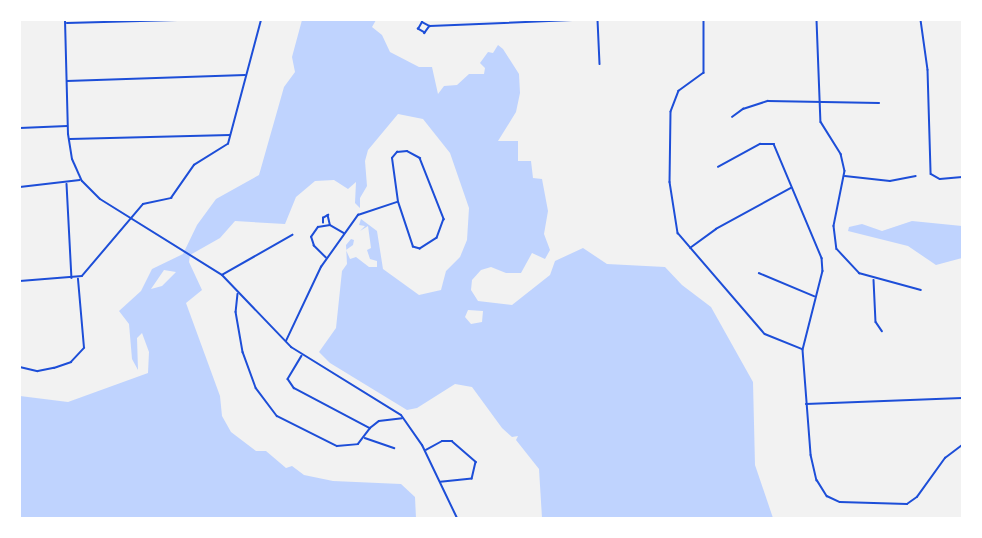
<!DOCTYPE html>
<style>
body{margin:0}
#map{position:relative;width:982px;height:538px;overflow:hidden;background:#f2f2f2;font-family:"Work Sans",sans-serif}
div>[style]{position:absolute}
.water>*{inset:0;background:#bfd3fe}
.minor>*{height:1.5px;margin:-0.75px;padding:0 0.75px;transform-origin:0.75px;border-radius:0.75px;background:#1d4ed8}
.tertiary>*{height:2px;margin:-1px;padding:0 1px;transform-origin:1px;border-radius:1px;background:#1d4ed8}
span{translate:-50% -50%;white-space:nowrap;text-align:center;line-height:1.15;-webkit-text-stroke:4.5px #fff;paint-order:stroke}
.frame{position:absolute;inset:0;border:21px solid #fff;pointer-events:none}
</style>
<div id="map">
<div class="water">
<i style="clip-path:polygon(evenodd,302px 20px,376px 20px,372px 27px,382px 35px,390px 52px,419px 67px,432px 67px,438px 94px,444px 86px,457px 85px,469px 74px,484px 74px,485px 68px,480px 63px,488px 52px,493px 53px,498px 45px,503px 49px,519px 74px,520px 93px,516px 112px,498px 141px,518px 141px,518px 161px,531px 161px,533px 178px,542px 179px,548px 211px,544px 234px,550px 250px,545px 259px,532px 253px,521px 273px,506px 273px,491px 267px,481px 270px,472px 280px,471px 290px,478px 301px,512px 305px,550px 275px,555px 261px,583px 248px,607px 264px,665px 267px,682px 285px,711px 307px,753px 382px,755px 465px,773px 518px,542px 518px,539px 469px,516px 440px,518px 436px,512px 437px,502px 428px,472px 387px,455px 384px,417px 408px,407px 410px,330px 363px,319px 352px,336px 328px,342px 271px,347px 264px,346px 245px,351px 239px,354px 240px,353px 245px,346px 250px,350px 259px,356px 257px,369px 267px,377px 267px,377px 261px,370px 259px,367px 250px,371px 248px,368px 226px,360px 231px,365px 226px,359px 225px,361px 219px,377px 231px,383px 269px,419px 295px,441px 290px,446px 271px,460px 257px,467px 240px,469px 208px,450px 153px,423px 119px,398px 114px,368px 150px,365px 161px,367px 186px,360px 198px,360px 208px,355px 203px,356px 182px,348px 189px,334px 180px,315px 181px,296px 197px,285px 224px,235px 221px,220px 238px,190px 255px,189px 262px,202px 290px,186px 303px,220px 396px,222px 416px,231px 432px,256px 451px,266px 451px,286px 468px,292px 466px,304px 475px,333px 481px,401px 484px,415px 497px,416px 518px,20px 518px,20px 396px,68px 402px,148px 373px,149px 352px,142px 333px,137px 338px,138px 370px,132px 359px,129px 324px,119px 311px,141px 291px,152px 269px,183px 254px,197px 225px,216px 199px,259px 175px,284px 87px,295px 72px,292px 57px,302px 20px,164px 270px,176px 272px,162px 286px,151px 289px,164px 270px,302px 20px,468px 310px,483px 311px,482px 322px,471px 324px,465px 317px,468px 310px)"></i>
<i style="clip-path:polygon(912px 221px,962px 226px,962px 258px,936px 265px,908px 246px,848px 231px,849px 227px,862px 224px,882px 231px)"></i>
</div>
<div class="minor">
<i style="left:20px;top:20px;width:30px"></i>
<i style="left:598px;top:20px;width:44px;rotate:87.4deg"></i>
<i style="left:704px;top:20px;width:53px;rotate:90deg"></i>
<i style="left:704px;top:73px;width:31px;rotate:144deg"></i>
<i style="left:679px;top:91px;width:22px;rotate:111deg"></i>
<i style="left:671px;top:112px;width:70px;rotate:90.8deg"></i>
<i style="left:670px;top:182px;width:52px;rotate:81.1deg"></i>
<i style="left:678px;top:233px;width:133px;rotate:49.3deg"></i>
<i style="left:765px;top:334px;width:40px;rotate:22deg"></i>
<i style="left:817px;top:20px;width:102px;rotate:87.8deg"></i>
<i style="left:821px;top:122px;width:38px;rotate:58deg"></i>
<i style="left:841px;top:154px;width:17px;rotate:77deg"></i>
<i style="left:845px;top:171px;width:56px;rotate:101.3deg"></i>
<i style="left:834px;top:226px;width:23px;rotate:83deg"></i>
<i style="left:837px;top:249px;width:33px;rotate:47deg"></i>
<i style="left:859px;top:273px;width:64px;rotate:15.3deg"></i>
<i style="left:921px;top:20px;width:50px;rotate:82deg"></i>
<i style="left:928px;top:70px;width:104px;rotate:88.3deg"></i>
<i style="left:931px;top:174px;width:10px;rotate:29deg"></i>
<i style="left:940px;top:179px;width:22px;rotate:-5deg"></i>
<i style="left:67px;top:23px;width:110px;rotate:-1.6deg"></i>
<i style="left:430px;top:26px;width:9px;rotate:126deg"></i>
<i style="left:425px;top:33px;width:8px;rotate:-150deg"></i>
<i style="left:418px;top:29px;width:8px;rotate:-60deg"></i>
<i style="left:422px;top:22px;width:9px;rotate:27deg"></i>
<i style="left:430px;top:26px;width:142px;rotate:-2.4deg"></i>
<i style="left:67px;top:81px;width:178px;rotate:-1.9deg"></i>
<i style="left:732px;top:117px;width:14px;rotate:-36deg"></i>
<i style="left:743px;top:109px;width:26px;rotate:-18deg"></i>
<i style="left:768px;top:101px;width:111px;rotate:1deg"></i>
<i style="left:20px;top:128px;width:47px;rotate:-2.4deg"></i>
<i style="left:70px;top:139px;width:160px;rotate:-1.4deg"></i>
<i style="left:407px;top:151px;width:15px;rotate:28deg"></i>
<i style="left:420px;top:158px;width:66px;rotate:68.5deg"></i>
<i style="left:444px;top:219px;width:20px;rotate:110deg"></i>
<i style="left:437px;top:238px;width:20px;rotate:147deg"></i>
<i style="left:420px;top:249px;width:7px;rotate:-164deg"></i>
<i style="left:413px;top:247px;width:47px;rotate:-108.4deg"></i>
<i style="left:398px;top:202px;width:44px;rotate:-97.8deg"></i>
<i style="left:392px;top:158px;width:8px;rotate:-50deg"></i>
<i style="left:397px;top:152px;width:10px;rotate:-6deg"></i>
<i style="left:718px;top:167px;width:48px;rotate:-28.7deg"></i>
<i style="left:760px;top:144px;width:14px"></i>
<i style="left:774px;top:144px;width:124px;rotate:67.2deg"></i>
<i style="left:822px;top:258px;width:13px;rotate:86deg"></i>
<i style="left:823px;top:271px;width:81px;rotate:104.2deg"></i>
<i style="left:803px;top:350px;width:105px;rotate:85.6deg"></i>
<i style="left:811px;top:455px;width:26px;rotate:77deg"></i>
<i style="left:817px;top:480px;width:19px;rotate:58deg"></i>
<i style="left:827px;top:496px;width:14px;rotate:25deg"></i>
<i style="left:840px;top:502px;width:67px;rotate:1.7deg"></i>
<i style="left:907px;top:504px;width:12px;rotate:-35deg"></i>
<i style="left:917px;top:497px;width:48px;rotate:-54.3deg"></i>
<i style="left:945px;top:458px;width:21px;rotate:-37deg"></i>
<i style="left:845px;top:176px;width:45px;rotate:6.3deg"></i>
<i style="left:890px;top:181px;width:26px;rotate:-11deg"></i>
<i style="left:67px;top:184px;width:94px;rotate:87deg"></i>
<i style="left:20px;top:187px;width:60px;rotate:-6.7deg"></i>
<i style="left:323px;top:223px;width:5px;rotate:-90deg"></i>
<i style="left:323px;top:218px;width:6px;rotate:-31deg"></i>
<i style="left:328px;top:215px;width:9px;rotate:77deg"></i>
<i style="left:690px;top:248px;width:32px;rotate:-36deg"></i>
<i style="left:716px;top:229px;width:85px;rotate:-28.7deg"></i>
<i style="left:20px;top:250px;width:30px;rotate:90deg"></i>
<i style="left:326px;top:258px;width:17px;rotate:-135deg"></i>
<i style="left:314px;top:246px;width:9px;rotate:-108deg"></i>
<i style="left:311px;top:237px;width:12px;rotate:-55deg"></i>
<i style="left:318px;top:227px;width:12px;rotate:-9deg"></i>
<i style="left:330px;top:225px;width:16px;rotate:30deg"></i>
<i style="left:759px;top:273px;width:60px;rotate:22.7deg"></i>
<i style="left:222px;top:275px;width:81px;rotate:-29.7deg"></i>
<i style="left:874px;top:280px;width:42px;rotate:87.3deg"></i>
<i style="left:876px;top:322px;width:11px;rotate:56deg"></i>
<i style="left:20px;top:281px;width:62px;rotate:-4.6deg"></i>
<i style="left:82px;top:276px;width:94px;rotate:-49.7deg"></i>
<i style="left:143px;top:204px;width:29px;rotate:-12deg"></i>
<i style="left:171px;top:198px;width:40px;rotate:-55.1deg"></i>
<i style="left:194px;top:165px;width:40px;rotate:-32deg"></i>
<i style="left:228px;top:144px;width:128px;rotate:-75.1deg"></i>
<i style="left:238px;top:294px;width:18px;rotate:96deg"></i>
<i style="left:236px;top:312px;width:41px;rotate:80.1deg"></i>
<i style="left:243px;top:352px;width:38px;rotate:70deg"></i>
<i style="left:256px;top:388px;width:35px;rotate:53deg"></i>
<i style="left:277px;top:416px;width:67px;rotate:26.6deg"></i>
<i style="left:337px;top:446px;width:21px;rotate:-5deg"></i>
<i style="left:358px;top:444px;width:20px;rotate:-53deg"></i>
<i style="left:286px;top:341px;width:82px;rotate:-64.7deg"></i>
<i style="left:321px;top:267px;width:64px;rotate:-54.6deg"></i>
<i style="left:358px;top:215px;width:41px;rotate:-18.4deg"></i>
<i style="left:302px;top:356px;width:27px;rotate:121deg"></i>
<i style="left:288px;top:379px;width:11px;rotate:56deg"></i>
<i style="left:294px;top:388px;width:86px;rotate:27.8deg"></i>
<i style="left:370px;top:428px;width:11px;rotate:-38deg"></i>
<i style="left:379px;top:421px;width:23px;rotate:-7deg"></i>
<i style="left:20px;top:367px;width:18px;rotate:13deg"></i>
<i style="left:38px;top:371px;width:16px;rotate:-11deg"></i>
<i style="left:54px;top:368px;width:18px;rotate:-19deg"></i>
<i style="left:71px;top:362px;width:19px;rotate:-47deg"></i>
<i style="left:84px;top:348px;width:69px;rotate:-95deg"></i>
<i style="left:806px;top:404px;width:156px;rotate:-2.2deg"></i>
<i style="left:365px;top:438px;width:31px;rotate:19deg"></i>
<i style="left:426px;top:450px;width:18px;rotate:-29deg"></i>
<i style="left:442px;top:441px;width:10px"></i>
<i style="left:452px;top:441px;width:32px;rotate:41deg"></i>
<i style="left:476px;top:462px;width:17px;rotate:103deg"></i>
<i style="left:472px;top:479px;width:31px;rotate:174deg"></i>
</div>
<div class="tertiary">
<i style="left:65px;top:20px;width:114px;rotate:88.5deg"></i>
<i style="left:68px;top:134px;width:25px;rotate:81deg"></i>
<i style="left:72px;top:159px;width:24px;rotate:66deg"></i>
<i style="left:82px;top:181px;width:25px;rotate:45deg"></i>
<i style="left:100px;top:199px;width:144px;rotate:31.9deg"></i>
<i style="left:222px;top:275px;width:100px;rotate:46.2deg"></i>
<i style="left:291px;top:347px;width:129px;rotate:31.7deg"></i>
<i style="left:401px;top:415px;width:37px;rotate:55deg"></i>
<i style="left:422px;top:445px;width:81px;rotate:64.4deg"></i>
</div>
<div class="frame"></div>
</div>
